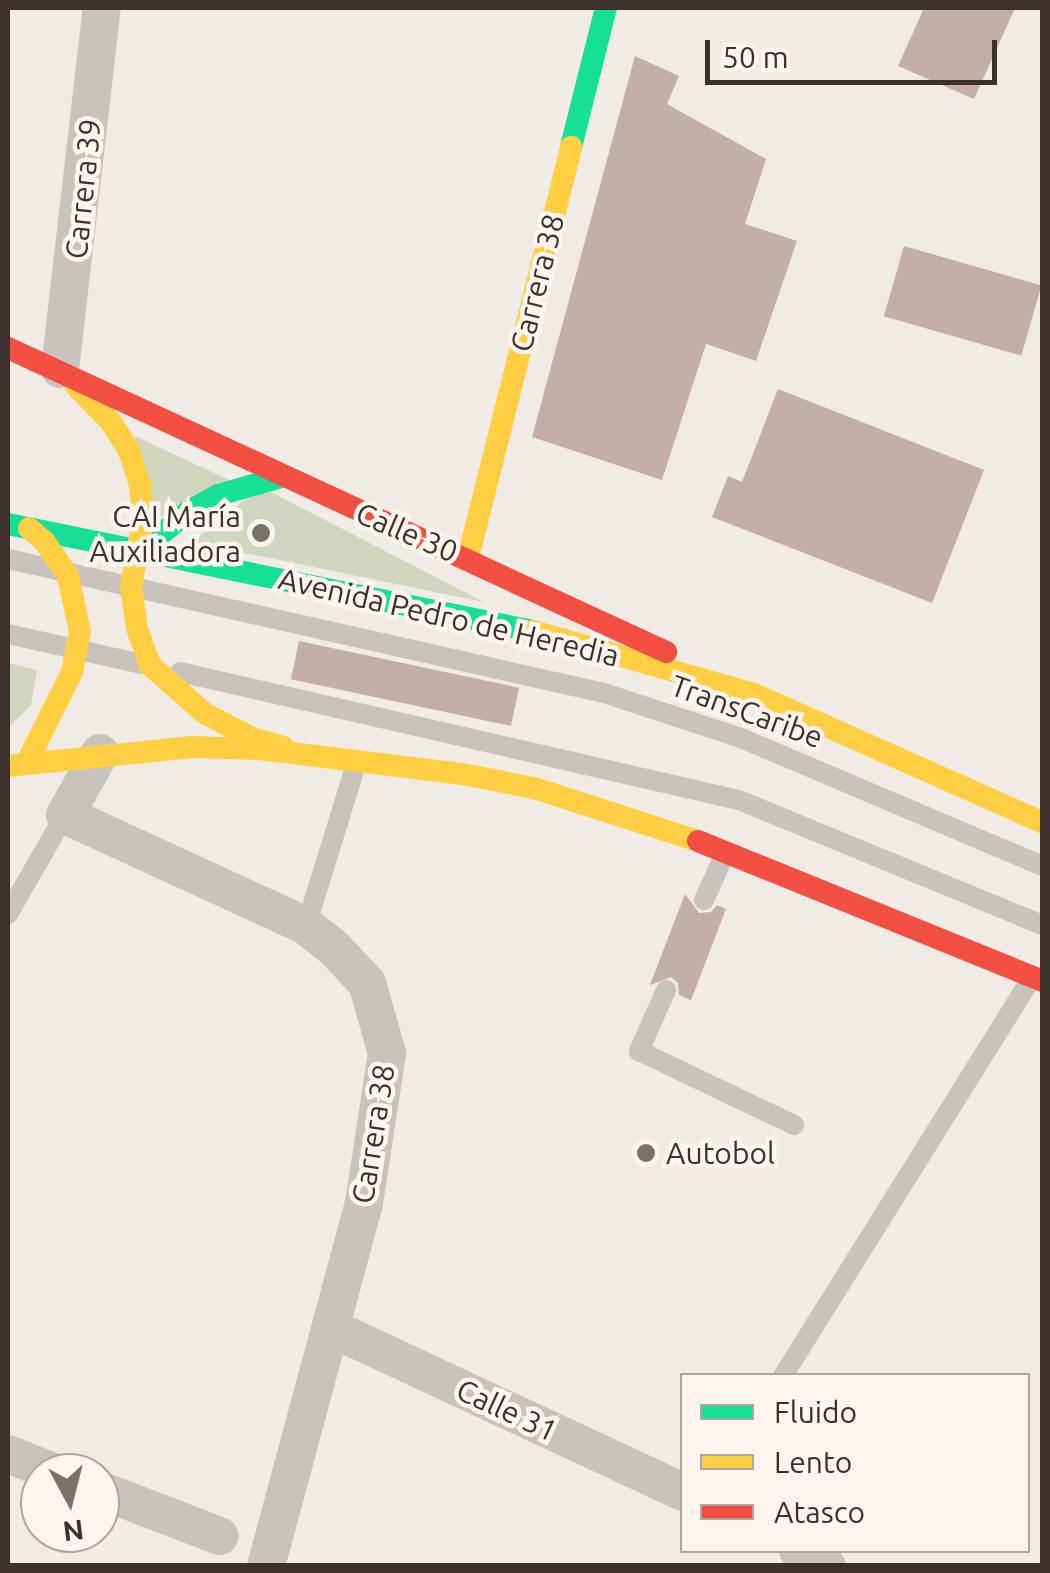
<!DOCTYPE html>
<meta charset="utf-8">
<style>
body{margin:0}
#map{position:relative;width:1050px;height:1573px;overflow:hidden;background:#f0ebe5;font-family:Ubuntu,sans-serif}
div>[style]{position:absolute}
.green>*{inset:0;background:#d1d6bf}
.building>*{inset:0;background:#c3afa7;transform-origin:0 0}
.lane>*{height:20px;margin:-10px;padding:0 10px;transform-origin:10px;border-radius:10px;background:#c9c3be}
.street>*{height:38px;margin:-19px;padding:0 19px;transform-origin:19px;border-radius:19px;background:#c9c3be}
.fast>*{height:22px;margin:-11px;padding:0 11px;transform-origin:11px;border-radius:11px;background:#16e098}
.slow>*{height:22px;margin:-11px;padding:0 11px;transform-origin:11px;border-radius:11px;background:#ffcf43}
.jam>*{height:22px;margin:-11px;padding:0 11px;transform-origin:11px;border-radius:11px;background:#f24e42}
.dots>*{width:28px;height:28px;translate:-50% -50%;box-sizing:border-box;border:5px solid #fbf5ee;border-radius:50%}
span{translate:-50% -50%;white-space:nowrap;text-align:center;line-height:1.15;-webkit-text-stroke:9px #fbf5ee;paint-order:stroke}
.street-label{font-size:30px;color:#3b302b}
.poi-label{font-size:30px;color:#3b302b}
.right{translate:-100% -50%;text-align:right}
.left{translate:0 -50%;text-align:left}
.frame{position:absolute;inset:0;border:10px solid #3b302b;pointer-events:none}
.legend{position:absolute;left:680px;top:1373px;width:350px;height:180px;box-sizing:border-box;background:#fbf5ee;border:2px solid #aea6a0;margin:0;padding:12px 18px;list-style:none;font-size:30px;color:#3b302b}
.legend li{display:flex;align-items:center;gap:20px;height:50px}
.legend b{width:50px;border:2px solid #aea6a0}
.north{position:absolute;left:20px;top:1453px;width:100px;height:100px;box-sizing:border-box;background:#fbf5ee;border:2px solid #aea6a0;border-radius:50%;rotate:173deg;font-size:28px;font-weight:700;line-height:40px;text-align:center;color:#3b302b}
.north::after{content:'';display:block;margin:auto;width:35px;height:45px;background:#7a716c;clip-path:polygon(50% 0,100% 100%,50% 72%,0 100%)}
.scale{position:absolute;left:705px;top:40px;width:292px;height:45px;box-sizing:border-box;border:5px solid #3b302b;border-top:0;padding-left:12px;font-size:30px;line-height:35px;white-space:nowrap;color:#3b302b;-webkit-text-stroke:8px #fbf5ee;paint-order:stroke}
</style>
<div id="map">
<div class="green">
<i style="clip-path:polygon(135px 436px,229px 480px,153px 522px)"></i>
<i style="clip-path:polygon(261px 487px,484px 602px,192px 542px)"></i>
<i style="clip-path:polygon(8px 663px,37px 670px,31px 705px,8px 728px)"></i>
</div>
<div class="building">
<i style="clip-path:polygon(924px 8px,1015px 8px,974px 99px,898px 66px)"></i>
<i style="clip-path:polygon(635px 56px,679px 76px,667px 104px,766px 159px,745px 224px,797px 241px,756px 361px,706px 344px,662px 480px,532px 437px)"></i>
<i style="left:904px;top:246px;width:143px;height:73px;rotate:16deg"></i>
<i style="clip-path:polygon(778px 389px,984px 470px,932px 603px,712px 517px,728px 476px,742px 482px)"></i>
<i style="left:299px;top:641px;width:225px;height:39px;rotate:12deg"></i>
<i style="clip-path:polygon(685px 894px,699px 913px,711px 912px,717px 905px,726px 909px,691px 1000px,679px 995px,678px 983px,671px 977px,650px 985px)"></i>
</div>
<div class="lane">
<i style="left:8px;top:559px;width:611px;rotate:12.67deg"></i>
<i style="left:604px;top:693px;width:144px;rotate:18.2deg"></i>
<i style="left:741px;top:738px;width:327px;rotate:23deg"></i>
<i style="left:8px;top:634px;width:137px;rotate:12.6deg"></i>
<i style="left:180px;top:672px;width:573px;rotate:12.9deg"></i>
<i style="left:739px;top:800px;width:328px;rotate:22.4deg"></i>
<i style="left:704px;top:900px;width:48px;rotate:-65.6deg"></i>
<i style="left:8px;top:914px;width:114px;rotate:-60.1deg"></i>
<i style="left:306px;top:926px;width:173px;rotate:-72.8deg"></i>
<i style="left:666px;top:990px;width:67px;rotate:113.9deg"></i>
<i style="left:639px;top:1051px;width:172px;rotate:25.5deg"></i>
<i style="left:783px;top:1376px;width:468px;rotate:-58deg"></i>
</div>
<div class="street">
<i style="left:60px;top:369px;width:363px;rotate:-83.4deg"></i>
<i style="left:100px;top:753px;width:71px;rotate:119.4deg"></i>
<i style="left:65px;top:815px;width:265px;rotate:24.7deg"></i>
<i style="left:306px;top:926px;width:34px;rotate:38deg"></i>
<i style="left:333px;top:947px;width:50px;rotate:46.6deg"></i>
<i style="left:367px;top:983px;width:73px;rotate:74.1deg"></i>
<i style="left:387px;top:1053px;width:152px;rotate:98.7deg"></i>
<i style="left:364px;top:1203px;width:376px;rotate:105.1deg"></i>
<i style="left:331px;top:1328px;width:387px;rotate:25deg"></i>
<i style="left:8px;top:1454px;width:52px;rotate:21.6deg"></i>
<i style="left:100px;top:1490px;width:128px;rotate:21.1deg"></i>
<i style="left:798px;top:1550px;width:33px;rotate:29deg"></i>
</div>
<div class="fast">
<i style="left:571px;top:147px;width:143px;rotate:-75.9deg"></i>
<i style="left:8px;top:524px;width:536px;rotate:11.52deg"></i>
<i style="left:138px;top:553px;width:66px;rotate:-39.5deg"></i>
<i style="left:189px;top:511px;width:33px;rotate:-29deg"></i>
<i style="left:218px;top:495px;width:66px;rotate:-15.9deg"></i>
</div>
<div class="slow">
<i style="left:76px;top:386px;width:50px;rotate:45.8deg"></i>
<i style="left:111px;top:422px;width:34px;rotate:58deg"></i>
<i style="left:129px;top:451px;width:36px;rotate:72deg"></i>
<i style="left:140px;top:485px;width:35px;rotate:85deg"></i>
<i style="left:143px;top:520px;width:68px;rotate:100.2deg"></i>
<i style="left:131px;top:587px;width:41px;rotate:81.7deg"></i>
<i style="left:137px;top:628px;width:39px;rotate:71deg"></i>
<i style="left:150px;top:665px;width:72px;rotate:41.6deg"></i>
<i style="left:204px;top:713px;width:54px;rotate:27.5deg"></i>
<i style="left:252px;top:738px;width:33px;rotate:16deg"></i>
<i style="left:468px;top:558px;width:424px;rotate:-75.9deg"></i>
<i style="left:533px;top:631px;width:230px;rotate:15.9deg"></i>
<i style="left:754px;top:694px;width:315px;rotate:24deg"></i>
<i style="left:27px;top:762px;width:101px;rotate:-63.4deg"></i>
<i style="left:72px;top:672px;width:41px;rotate:-78.7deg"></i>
<i style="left:80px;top:632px;width:57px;rotate:-102.1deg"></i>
<i style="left:68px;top:576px;width:41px;rotate:-124.1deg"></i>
<i style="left:45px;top:542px;width:21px;rotate:-139deg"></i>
<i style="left:8px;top:766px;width:185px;rotate:-5.9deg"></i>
<i style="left:192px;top:747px;width:67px;rotate:1.7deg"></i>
<i style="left:259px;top:749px;width:206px;rotate:7deg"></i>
<i style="left:463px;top:774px;width:72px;rotate:11.2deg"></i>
<i style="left:534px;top:788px;width:172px;rotate:17.9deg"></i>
</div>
<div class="jam">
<i style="left:8px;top:348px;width:725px;rotate:24.8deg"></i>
<i style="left:698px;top:841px;width:371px;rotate:22.1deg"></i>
</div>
<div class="dots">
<i style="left:261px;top:533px;background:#7a716c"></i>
<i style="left:646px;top:1153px;background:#7a716c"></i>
</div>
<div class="street-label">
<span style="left:83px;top:189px;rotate:-84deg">Carrera 39</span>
<span style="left:537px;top:283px;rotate:-76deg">Carrera 38</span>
<span style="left:407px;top:532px;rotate:23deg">Calle 30</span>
<span style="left:449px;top:617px;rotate:13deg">Avenida Pedro de Heredia</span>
<span style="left:747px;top:711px;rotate:20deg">TransCaribe</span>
<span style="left:373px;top:1134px;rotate:-81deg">Carrera 38</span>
<span style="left:507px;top:1410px;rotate:25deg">Calle 31</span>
</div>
<div class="poi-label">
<span class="right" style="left:241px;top:533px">CAI María<br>Auxiliadora</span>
<span class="left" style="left:666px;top:1153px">Autobol</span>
</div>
<div class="frame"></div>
<ul class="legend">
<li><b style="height:12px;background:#16e098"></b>Fluido</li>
<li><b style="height:12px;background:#ffcf43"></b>Lento</li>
<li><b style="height:12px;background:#f24e42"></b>Atasco</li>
</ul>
<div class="north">N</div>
<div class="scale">50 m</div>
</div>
